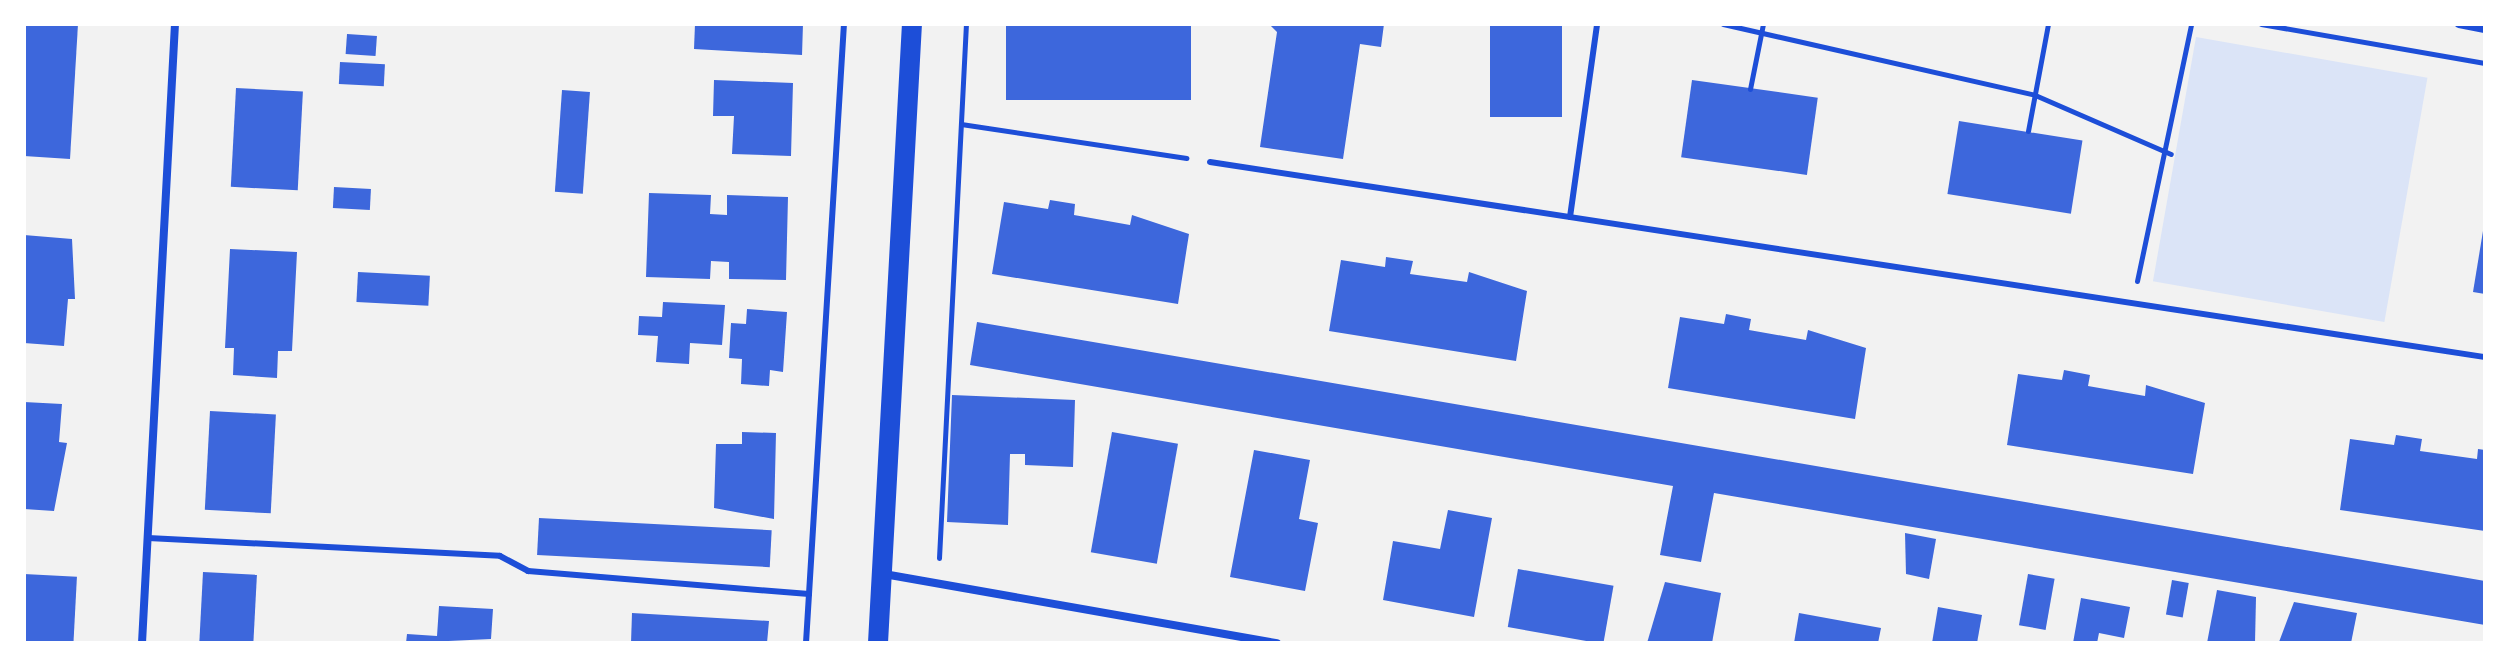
<!DOCTYPE html>
<style>
body{margin:0}
#map{position:relative;width:2509px;height:667px;overflow:hidden;background:#f2f2f2;font-family:Jost,sans-serif}
div>[style]{position:absolute}
.green>*{inset:0;background:#dbe4f7;transform-origin:0 0}
.building>*{inset:0;background:#3d67dc;transform-origin:0 0}
.path>*{height:5px;margin:-2.5px;padding:0 2.5px;transform-origin:2.5px;border-radius:2.5px;background:#1d4ed8}
.service>*{height:6px;margin:-3px;padding:0 3px;transform-origin:3px;border-radius:3px;background:#1d4ed8}
.minor>*{height:8px;margin:-4px;padding:0 4px;transform-origin:4px;border-radius:4px;background:#1d4ed8}
.primary>*{height:20px;margin:-10px;padding:0 10px;transform-origin:10px;border-radius:10px;background:#1d4ed8}
span{translate:-50% -50%;white-space:nowrap;text-align:center;line-height:1.15;-webkit-text-stroke:8px #fff;paint-order:stroke}
.frame{position:absolute;inset:0;border:26px solid #fff;pointer-events:none}
</style>
<div id="map">
<div class="green">
<i style="left:2196px;top:37px;width:235px;height:248px;rotate:10deg"></i>
</div>
<div class="building">
<i style="clip-path:polygon(24px 24px,78px 24px,70px 159px,24px 156px)"></i>
<i style="clip-path:polygon(695px 24px,803px 24px,802px 55px,694px 49px)"></i>
<i style="left:1006px;top:24px;width:185px;height:76px"></i>
<i style="clip-path:polygon(1269px 24px,1384px 24px,1381px 47px,1360px 44px,1343px 159px,1260px 147px,1277px 32px)"></i>
<i style="left:1490px;top:24px;width:72px;height:93px"></i>
<i style="left:347px;top:34px;width:30px;height:20px;rotate:4deg"></i>
<i style="left:340px;top:62px;width:45px;height:22px;rotate:3deg"></i>
<i style="clip-path:polygon(714px 80px,793px 83px,791px 156px,732px 154px,734px 116px,713px 116px)"></i>
<i style="left:1692px;top:80px;width:127px;height:78px;rotate:8deg"></i>
<i style="left:236px;top:88px;width:67px;height:99px;rotate:3deg"></i>
<i style="left:562px;top:90px;width:28px;height:102px;rotate:4deg"></i>
<i style="left:1959px;top:121px;width:125px;height:74px;rotate:9deg"></i>
<i style="left:334px;top:187px;width:37px;height:21px;rotate:3deg"></i>
<i style="clip-path:polygon(649px 193px,711px 195px,710px 214px,727px 215px,727px 195px,788px 197px,786px 280px,729px 279px,729px 262px,711px 261px,710px 279px,646px 277px)"></i>
<i style="clip-path:polygon(1050px 200px,1075px 204px,1074px 215px,1130px 225px,1132px 215px,1189px 234px,1178px 304px,992px 274px,1004px 202px,1048px 209px)"></i>
<i style="clip-path:polygon(2483px 231px,2485px 231px,2485px 294px,2473px 292px)"></i>
<i style="clip-path:polygon(24px 235px,72px 239px,75px 299px,68px 299px,64px 346px,24px 343px)"></i>
<i style="clip-path:polygon(230px 249px,297px 252px,292px 351px,278px 351px,277px 378px,233px 375px,234px 348px,225px 348px)"></i>
<i style="clip-path:polygon(1386px 257px,1413px 261px,1410px 274px,1467px 282px,1469px 272px,1527px 291px,1516px 361px,1329px 331px,1341px 260px,1385px 267px)"></i>
<i style="left:358px;top:272px;width:72px;height:30px;rotate:3deg"></i>
<i style="clip-path:polygon(663px 302px,725px 305px,722px 345px,690px 343px,689px 364px,656px 362px,658px 336px,638px 335px,639px 316px,662px 317px)"></i>
<i style="clip-path:polygon(747px 309px,787px 312px,783px 372px,770px 370px,769px 386px,741px 384px,742px 359px,729px 358px,731px 323px,746px 324px)"></i>
<i style="clip-path:polygon(1726px 314px,1751px 319px,1749px 330px,1806px 340px,1808px 330px,1866px 348px,1855px 419px,1668px 388px,1680px 317px,1724px 324px)"></i>
<i style="clip-path:polygon(977px 322px,2485px 581px,2485px 625px,1714px 493px,1701px 562px,1660px 555px,1673px 486px,970px 365px)"></i>
<i style="clip-path:polygon(2064px 370px,2090px 375px,2088px 386px,2145px 396px,2146px 385px,2205px 403px,2193px 474px,2007px 445px,2018px 374px,2062px 380px)"></i>
<i style="clip-path:polygon(952px 395px,1075px 400px,1073px 467px,1025px 465px,1025px 454px,1010px 454px,1008px 525px,947px 522px)"></i>
<i style="clip-path:polygon(24px 402px,62px 404px,59px 442px,67px 443px,54px 511px,24px 509px)"></i>
<i style="left:210px;top:411px;width:66px;height:99px;rotate:3deg"></i>
<i style="clip-path:polygon(742px 432px,776px 433px,774px 519px,714px 508px,716px 444px,742px 444px)"></i>
<i style="left:1112px;top:432px;width:67px;height:122px;rotate:10deg"></i>
<i style="clip-path:polygon(2396px 435px,2422px 439px,2420px 451px,2477px 459px,2478px 449px,2485px 450px,2485px 531px,2340px 510px,2350px 439px,2394px 445px)"></i>
<i style="clip-path:polygon(1254px 450px,1310px 460px,1299px 519px,1318px 523px,1305px 591px,1230px 577px)"></i>
<i style="clip-path:polygon(1448px 510px,1492px 518px,1474px 617px,1383px 600px,1393px 541px,1440px 549px)"></i>
<i style="left:539px;top:518px;width:233px;height:37px;rotate:3deg"></i>
<i style="clip-path:polygon(1905px 533px,1936px 539px,1929px 579px,1906px 574px)"></i>
<i style="left:1518px;top:569px;width:97px;height:59px;rotate:10deg"></i>
<i style="left:203px;top:572px;width:54px;height:71px;rotate:3deg"></i>
<i style="left:24px;top:574px;width:53px;height:69px;rotate:3deg"></i>
<i style="left:2028px;top:574px;width:27px;height:52px;rotate:10deg"></i>
<i style="left:2172px;top:580px;width:17px;height:35px;rotate:10deg"></i>
<i style="clip-path:polygon(1665px 582px,1721px 593px,1712px 643px,1647px 643px)"></i>
<i style="clip-path:polygon(2217px 590px,2256px 597px,2255px 643px,2207px 643px)"></i>
<i style="clip-path:polygon(2081px 598px,2130px 607px,2124px 638px,2099px 633px,2097px 643px,2073px 643px)"></i>
<i style="clip-path:polygon(2294px 602px,2357px 613px,2351px 643px,2279px 642px)"></i>
<i style="clip-path:polygon(439px 606px,493px 609px,491px 639px,406px 643px,407px 634px,437px 636px)"></i>
<i style="clip-path:polygon(1938px 607px,1982px 615px,1977px 643px,1932px 643px)"></i>
<i style="clip-path:polygon(632px 613px,769px 621px,767px 643px,631px 643px)"></i>
<i style="clip-path:polygon(1799px 613px,1881px 628px,1878px 643px,1794px 643px)"></i>
</div>
<div class="path">
<i style="left:1723px;top:24px;width:320px;rotate:12.8deg"></i>
<i style="left:2035px;top:95px;width:148px;rotate:23.5deg"></i>
<i style="left:2261px;top:24px;width:227px;rotate:9.9deg"></i>
<i style="left:1750px;top:89px;width:66px;rotate:-78.7deg"></i>
<i style="left:961px;top:124px;width:228px;rotate:8.6deg"></i>
<i style="left:2028px;top:131px;width:109px;rotate:-79.4deg"></i>
<i style="left:2137px;top:281px;width:263px;rotate:-78.1deg"></i>
<i style="left:939px;top:558px;width:535px;rotate:-87.11deg"></i>
</div>
<div class="service">
<i style="left:1210px;top:162px;width:1290px;rotate:8.7deg"></i>
<i style="left:1570px;top:217px;width:195px;rotate:-82deg"></i>
<i style="left:148px;top:538px;width:352px;rotate:2.9deg"></i>
<i style="left:500px;top:556px;width:32px;rotate:28deg"></i>
<i style="left:528px;top:571px;width:282px;rotate:4.7deg"></i>
<i style="left:806px;top:643px;width:620px;rotate:-86.49deg"></i>
</div>
<div class="minor">
<i style="left:2459px;top:24px;width:26px;rotate:11deg"></i>
<i style="left:884px;top:574px;width:399px;rotate:10deg"></i>
<i style="left:142px;top:643px;width:620px;rotate:-86.95deg"></i>
</div>
<div class="primary">
<i style="left:878px;top:643px;width:620px;rotate:-86.86deg"></i>
</div>
<div class="frame"></div>
</div>
